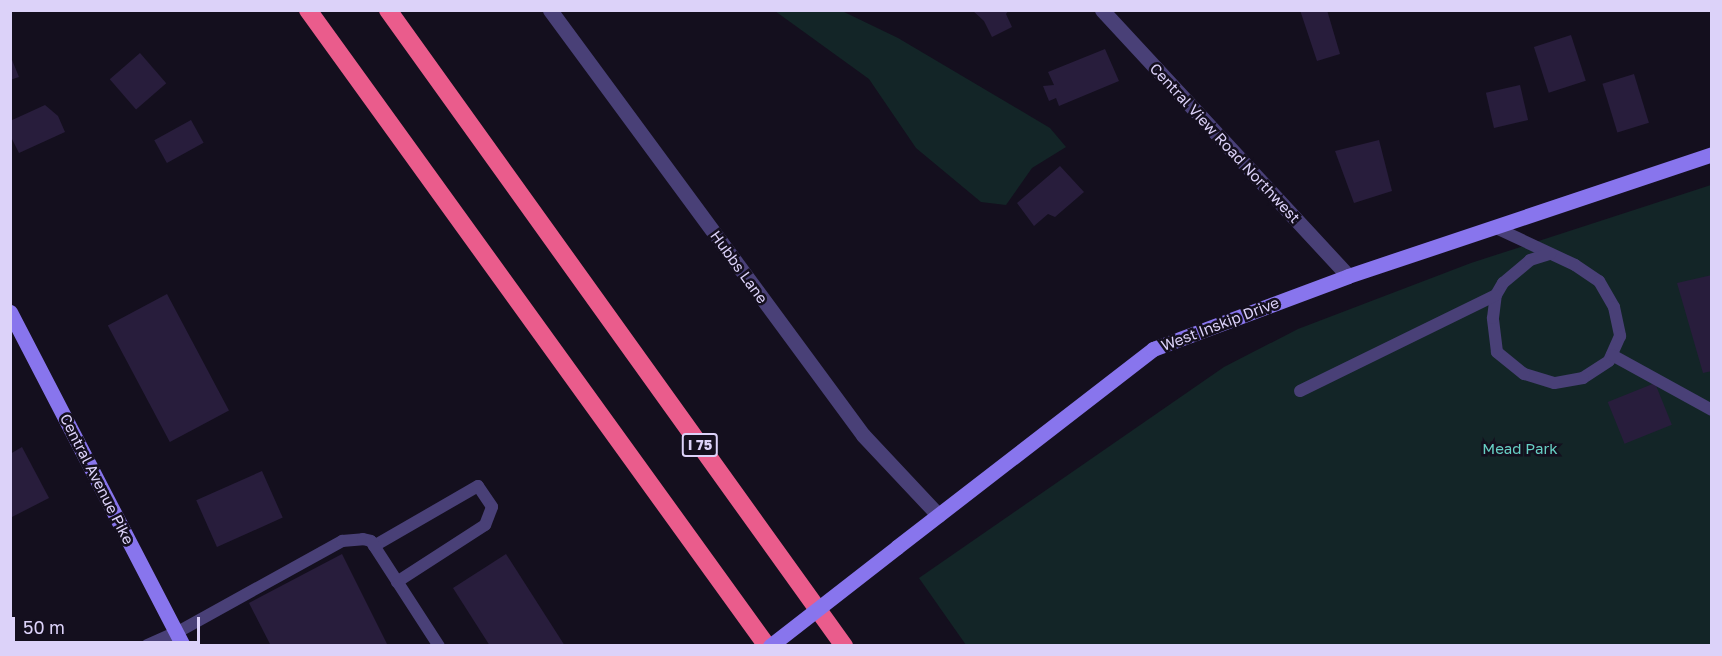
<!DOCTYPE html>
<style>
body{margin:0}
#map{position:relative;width:1722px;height:656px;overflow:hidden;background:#140f1e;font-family:"Golos Text",sans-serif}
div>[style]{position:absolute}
.green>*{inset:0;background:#132527}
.building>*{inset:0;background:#281d3c;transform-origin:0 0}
.lane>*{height:12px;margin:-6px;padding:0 6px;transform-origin:6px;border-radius:6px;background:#494077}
.street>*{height:15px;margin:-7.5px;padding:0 7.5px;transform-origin:7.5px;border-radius:7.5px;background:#494077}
.secondary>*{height:15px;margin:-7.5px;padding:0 7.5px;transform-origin:7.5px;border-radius:7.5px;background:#8875ed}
.highway>*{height:18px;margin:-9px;padding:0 9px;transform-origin:9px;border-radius:9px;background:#ea5c8c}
.secondary-bridge>*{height:15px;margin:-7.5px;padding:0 7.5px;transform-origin:7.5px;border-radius:7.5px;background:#8875ed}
span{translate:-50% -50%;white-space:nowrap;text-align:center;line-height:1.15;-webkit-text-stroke:5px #140f1e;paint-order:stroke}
.shield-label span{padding:2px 4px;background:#140f1e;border:2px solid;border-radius:4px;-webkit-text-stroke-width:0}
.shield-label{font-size:14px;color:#dcd2f9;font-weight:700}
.street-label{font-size:15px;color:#dcd2f9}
.park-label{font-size:15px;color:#67cfc4}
.frame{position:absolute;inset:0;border:12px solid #dcd2f9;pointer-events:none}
.scale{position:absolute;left:12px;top:617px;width:188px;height:27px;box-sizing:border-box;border:3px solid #dcd2f9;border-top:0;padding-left:8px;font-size:18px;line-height:21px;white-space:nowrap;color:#dcd2f9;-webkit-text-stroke:4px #140f1e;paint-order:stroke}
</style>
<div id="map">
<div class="green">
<i style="clip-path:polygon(775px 11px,842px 11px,898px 38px,1050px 128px,1066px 147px,1032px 168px,1006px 205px,981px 202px,916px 148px,869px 79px)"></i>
<i style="clip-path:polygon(1711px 185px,1711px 645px,966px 645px,919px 578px,1224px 367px,1298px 329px,1471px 263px)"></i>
</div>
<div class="building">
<i style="clip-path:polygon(972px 10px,1009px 10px,1006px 14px,1012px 27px,992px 37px,984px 21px)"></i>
<i style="clip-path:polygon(1300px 10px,1327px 10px,1340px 54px,1317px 61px)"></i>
<i style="left:1571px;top:35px;width:48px;height:39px;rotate:72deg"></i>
<i style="clip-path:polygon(1105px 49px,1119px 81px,1059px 106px,1056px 98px,1049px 101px,1043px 86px,1054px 85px,1048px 72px)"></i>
<i style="left:140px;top:53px;width:40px;height:40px;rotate:49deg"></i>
<i style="clip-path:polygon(10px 55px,19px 77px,10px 80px)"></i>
<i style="left:1634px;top:74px;width:51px;height:33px;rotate:73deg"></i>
<i style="left:1520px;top:85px;width:36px;height:35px;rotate:77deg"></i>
<i style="clip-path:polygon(45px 105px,58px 116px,65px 132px,19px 153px,10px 135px,10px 121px)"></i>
<i style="left:191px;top:120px;width:26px;height:42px;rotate:61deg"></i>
<i style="clip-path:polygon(1379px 140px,1392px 191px,1354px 203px,1335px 151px)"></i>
<i style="clip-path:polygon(1060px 166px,1084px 192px,1055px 217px,1048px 214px,1034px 226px,1017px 203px)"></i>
<i style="clip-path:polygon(1712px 275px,1712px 371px,1703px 373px,1677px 283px)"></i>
<i style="left:167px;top:294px;width:132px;height:67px;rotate:62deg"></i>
<i style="left:1655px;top:383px;width:45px;height:51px;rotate:68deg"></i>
<i style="clip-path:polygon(22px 447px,49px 498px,10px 518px,10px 454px)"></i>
<i style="left:262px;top:471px;width:51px;height:72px;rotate:66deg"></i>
<i style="clip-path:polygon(342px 554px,388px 646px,271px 646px,249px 603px)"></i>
<i style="clip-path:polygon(506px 554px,565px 646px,490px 646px,453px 588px)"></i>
</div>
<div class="lane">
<i style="left:1494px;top:227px;width:89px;rotate:25.1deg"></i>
<i style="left:1575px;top:265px;width:29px;rotate:34deg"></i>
<i style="left:1599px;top:281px;width:30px;rotate:60deg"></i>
<i style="left:1614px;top:307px;width:30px;rotate:78deg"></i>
<i style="left:1620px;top:336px;width:27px;rotate:114deg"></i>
<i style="left:1609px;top:361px;width:31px;rotate:147deg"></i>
<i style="left:1583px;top:378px;width:29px;rotate:170deg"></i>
<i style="left:1554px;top:383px;width:31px;rotate:-163deg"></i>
<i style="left:1524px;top:374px;width:35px;rotate:-141deg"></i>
<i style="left:1497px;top:352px;width:34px;rotate:-97deg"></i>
<i style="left:1493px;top:318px;width:23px;rotate:-83deg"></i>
<i style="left:1496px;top:295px;width:14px;rotate:-60deg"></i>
<i style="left:1503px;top:283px;width:35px;rotate:-40deg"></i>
<i style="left:1530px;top:260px;width:21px;rotate:-17deg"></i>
<i style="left:1612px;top:355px;width:114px;rotate:28.8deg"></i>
<i style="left:1300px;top:391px;width:218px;rotate:-26.1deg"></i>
<i style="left:374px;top:546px;width:120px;rotate:-30deg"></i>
<i style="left:478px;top:486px;width:25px;rotate:56deg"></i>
<i style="left:492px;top:507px;width:19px;rotate:111deg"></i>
<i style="left:485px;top:525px;width:105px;rotate:147.1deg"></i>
<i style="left:176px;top:633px;width:190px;rotate:-29deg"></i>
<i style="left:342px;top:541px;width:21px;rotate:-5deg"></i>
<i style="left:363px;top:539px;width:8px;rotate:14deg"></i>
<i style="left:371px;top:541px;width:125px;rotate:57.1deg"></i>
</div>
<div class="street">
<i style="left:550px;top:10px;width:528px;rotate:53.63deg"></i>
<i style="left:863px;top:435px;width:110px;rotate:46.8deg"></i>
<i style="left:1102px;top:10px;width:362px;rotate:47.2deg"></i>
<i style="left:147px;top:646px;width:32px;rotate:-24deg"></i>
</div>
<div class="secondary">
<i style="left:10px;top:312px;width:376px;rotate:62.6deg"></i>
<i style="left:897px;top:547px;width:324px;rotate:-37.7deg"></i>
<i style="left:1153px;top:349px;width:208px;rotate:-20.5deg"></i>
<i style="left:1348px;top:276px;width:384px;rotate:-18.5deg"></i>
</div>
<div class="highway">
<i style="left:308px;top:10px;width:784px;rotate:54.18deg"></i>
<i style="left:388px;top:10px;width:783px;rotate:54.36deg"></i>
</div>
<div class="secondary-bridge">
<i style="left:770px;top:646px;width:161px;rotate:-37.9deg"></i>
</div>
<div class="shield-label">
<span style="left:700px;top:445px">I 75</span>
</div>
<div class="street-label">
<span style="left:1225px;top:143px;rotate:47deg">Central View Road Northwest</span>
<span style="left:739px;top:267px;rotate:54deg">Hubbs Lane</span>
<span style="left:1220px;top:324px;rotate:-21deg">West Inskip Drive</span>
<span style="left:97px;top:479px;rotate:63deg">Central Avenue Pike</span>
</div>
<div class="park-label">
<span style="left:1520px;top:449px">Mead Park</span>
</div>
<div class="frame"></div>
<div class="scale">50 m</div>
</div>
